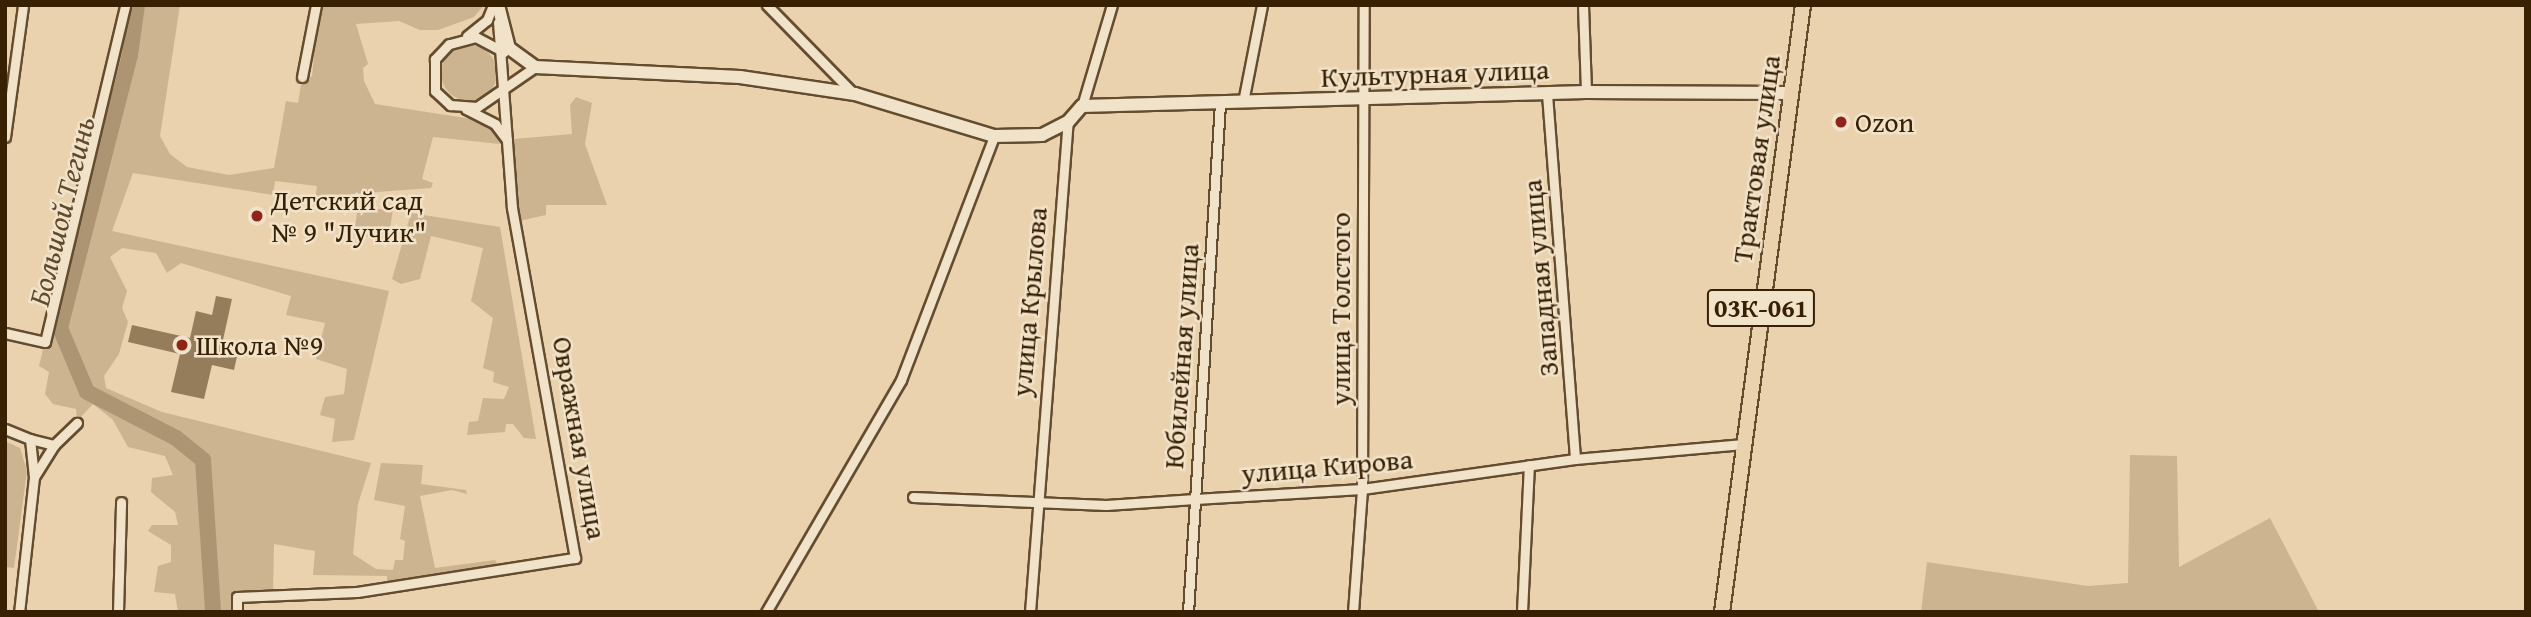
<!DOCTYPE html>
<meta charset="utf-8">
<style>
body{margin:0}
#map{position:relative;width:2531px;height:617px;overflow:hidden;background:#ead2ae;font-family:"Gentium Book Plus",serif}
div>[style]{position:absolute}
.green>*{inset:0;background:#ccb491;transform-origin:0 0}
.round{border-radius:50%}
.river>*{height:16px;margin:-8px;padding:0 8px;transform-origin:8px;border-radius:8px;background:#ad9574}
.building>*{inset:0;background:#957d5c}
.roads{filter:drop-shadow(2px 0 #644c2e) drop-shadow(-2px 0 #644c2e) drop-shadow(0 2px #644c2e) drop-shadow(0 -2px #644c2e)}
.street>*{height:9px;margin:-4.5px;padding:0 4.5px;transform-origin:4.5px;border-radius:4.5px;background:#f1e2ca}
.secondary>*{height:12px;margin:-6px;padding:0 6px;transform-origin:6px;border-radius:6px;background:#f1e2ca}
.primary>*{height:14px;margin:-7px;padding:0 7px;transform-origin:7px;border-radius:7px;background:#ead2ae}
.dots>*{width:19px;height:19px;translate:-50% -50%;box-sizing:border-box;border:4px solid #f1e2ca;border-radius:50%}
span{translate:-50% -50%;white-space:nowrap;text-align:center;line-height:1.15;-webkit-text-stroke:5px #f1e2ca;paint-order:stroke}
.shield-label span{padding:2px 5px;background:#f1e2ca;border:2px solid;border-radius:5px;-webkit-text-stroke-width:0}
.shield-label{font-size:26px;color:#382003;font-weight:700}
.street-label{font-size:28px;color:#382003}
.poi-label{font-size:28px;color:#382003}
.left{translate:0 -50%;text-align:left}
.water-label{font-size:30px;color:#61492b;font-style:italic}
.frame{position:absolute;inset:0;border:7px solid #382003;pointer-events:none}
</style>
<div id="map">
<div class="green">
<i style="clip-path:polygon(125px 5px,180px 5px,160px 136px,170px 154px,187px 167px,229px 175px,274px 168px,286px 101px,298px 103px,301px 85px,312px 76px,319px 5px,484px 5px,474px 17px,438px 30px,420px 30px,399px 21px,356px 24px,368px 64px,363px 68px,364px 81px,375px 104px,472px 119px,490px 125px,497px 136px,500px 144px,433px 137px,422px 179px,433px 183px,431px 188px,351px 194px,349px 204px,315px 200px,317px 186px,275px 181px,273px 195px,133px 173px,112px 231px,389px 291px,354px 440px,332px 442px,335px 419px,320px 415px,325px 397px,344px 394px,347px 369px,316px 359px,325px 323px,286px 315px,291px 296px,181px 263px,167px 273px,156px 253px,122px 248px,110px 257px,127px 291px,122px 308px,128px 322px,119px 354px,104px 376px,106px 388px,162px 412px,371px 463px,358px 504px,353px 554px,376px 569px,393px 570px,395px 560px,403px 560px,405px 541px,400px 539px,405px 506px,374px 500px,381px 463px,423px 465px,421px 484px,466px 490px,467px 494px,452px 490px,420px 496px,435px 568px,495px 560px,499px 566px,387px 585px,387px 576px,313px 575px,315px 551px,274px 544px,273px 595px,237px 597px,234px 612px,178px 612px,175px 594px,154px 592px,158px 566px,171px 562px,171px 545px,148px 531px,152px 525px,178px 525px,175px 512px,151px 492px,152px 478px,173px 475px,165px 456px,128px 447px,113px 420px,93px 404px,77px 421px,76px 409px,53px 404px,45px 394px,49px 372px,39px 366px)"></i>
<i class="round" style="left:441px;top:45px;width:56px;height:56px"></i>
<i style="clip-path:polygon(576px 97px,592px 103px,585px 144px,607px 205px,546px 205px,546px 215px,519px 221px,513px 139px,572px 134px,570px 105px)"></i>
<i style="left:358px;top:206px;width:35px;height:29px;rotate:8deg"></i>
<i style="clip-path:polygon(411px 213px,500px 227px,536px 439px,524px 438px,513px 424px,506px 424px,505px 432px,467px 435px,469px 422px,478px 421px,483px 398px,504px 399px,509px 387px,493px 382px,494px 372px,483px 368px,493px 318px,471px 301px,483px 248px,431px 236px,420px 279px,401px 284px,392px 279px)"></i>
<i style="clip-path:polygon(5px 441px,20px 448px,27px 471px,14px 568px,5px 567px)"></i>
<i style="clip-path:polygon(2130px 455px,2177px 456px,2179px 567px,2270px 518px,2319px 612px,1921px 612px,1927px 562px,2088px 586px,2128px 583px)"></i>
</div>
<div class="river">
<i style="left:137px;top:5px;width:50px;rotate:98deg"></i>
<i style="left:130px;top:55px;width:282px;rotate:104.4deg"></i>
<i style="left:60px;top:328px;width:69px;rotate:67.1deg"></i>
<i style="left:87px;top:392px;width:100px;rotate:27.3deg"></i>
<i style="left:176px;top:438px;width:35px;rotate:39deg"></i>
<i style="left:203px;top:460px;width:152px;rotate:86.2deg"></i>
</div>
<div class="building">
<i style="clip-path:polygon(216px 296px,232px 299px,221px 349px,238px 352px,234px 370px,212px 365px,204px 399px,171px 392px,180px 354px,128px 342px,132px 325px,190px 338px,196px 311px,212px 315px)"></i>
</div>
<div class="roads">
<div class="street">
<i style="left:767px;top:5px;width:124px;rotate:45.7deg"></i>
<i style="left:1583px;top:5px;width:87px;rotate:88deg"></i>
<i style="left:467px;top:36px;width:26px;rotate:-39deg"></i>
<i style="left:487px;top:20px;width:16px;rotate:-68deg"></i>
<i style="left:504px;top:52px;width:32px;rotate:-152deg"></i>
<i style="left:476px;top:37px;width:28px;rotate:165deg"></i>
<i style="left:449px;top:44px;width:21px;rotate:133deg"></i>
<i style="left:435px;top:59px;width:32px;rotate:90deg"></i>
<i style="left:435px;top:91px;width:21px;rotate:43deg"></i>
<i style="left:450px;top:105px;width:27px;rotate:4deg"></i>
<i style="left:477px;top:107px;width:70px;rotate:-34.6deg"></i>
<i style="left:302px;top:77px;width:73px;rotate:-79deg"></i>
<i style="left:1547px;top:94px;width:366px;rotate:85.6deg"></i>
<i style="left:1243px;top:102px;width:99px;rotate:-78.9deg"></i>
<i style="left:1082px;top:106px;width:105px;rotate:-73.5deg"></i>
<i style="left:466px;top:109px;width:33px;rotate:27deg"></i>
<i style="left:495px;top:124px;width:20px;rotate:53deg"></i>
<i style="left:5px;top:137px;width:133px;rotate:-82.2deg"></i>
<i style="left:5px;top:333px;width:41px;rotate:12.7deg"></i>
<i style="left:45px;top:342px;width:346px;rotate:-76.6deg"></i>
<i style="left:5px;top:429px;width:27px;rotate:22deg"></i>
<i style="left:30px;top:439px;width:38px;rotate:84deg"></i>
<i style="left:34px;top:477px;width:136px;rotate:96.3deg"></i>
<i style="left:30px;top:439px;width:25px;rotate:14deg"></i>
<i style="left:34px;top:477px;width:38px;rotate:-58deg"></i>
<i style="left:54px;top:445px;width:32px;rotate:-44deg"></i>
<i style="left:913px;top:497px;width:193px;rotate:2.4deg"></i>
<i style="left:1106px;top:505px;width:89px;rotate:-3.9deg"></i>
<i style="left:1195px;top:499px;width:167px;rotate:-3.4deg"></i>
<i style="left:1362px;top:489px;width:215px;rotate:-8deg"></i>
<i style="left:1575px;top:459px;width:169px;rotate:-5.1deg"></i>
<i style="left:118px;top:612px;width:110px;rotate:-88.4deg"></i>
<i style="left:237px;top:612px;width:15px;rotate:-90deg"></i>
<i style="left:237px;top:597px;width:120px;rotate:-2.4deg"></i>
<i style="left:357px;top:592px;width:221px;rotate:-8.9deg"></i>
<i style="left:575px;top:558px;width:356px;rotate:-100.2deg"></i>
<i style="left:512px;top:208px;width:186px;rotate:-94.3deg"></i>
<i style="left:766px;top:612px;width:268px;rotate:-59.8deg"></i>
<i style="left:901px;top:380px;width:261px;rotate:-69.1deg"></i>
<i style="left:1030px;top:612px;width:491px;rotate:-85.6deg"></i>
<i style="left:1188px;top:612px;width:510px;rotate:-86.4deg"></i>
<i style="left:1353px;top:612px;width:123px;rotate:-85.8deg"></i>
<i style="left:1362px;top:489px;width:484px;rotate:-89.8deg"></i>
<i style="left:1522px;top:612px;width:147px;rotate:-87.3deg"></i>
</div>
<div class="secondary">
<i style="left:498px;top:5px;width:44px;rotate:75.7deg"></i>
<i style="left:509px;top:48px;width:32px;rotate:36deg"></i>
<i style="left:535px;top:67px;width:205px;rotate:2.8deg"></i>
<i style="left:740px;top:77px;width:116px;rotate:8.4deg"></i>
<i style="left:855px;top:94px;width:145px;rotate:16.8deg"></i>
<i style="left:994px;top:136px;width:48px;rotate:-1.2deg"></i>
<i style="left:1042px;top:135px;width:29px;rotate:-27deg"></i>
<i style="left:1068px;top:122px;width:21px;rotate:-49deg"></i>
<i style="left:1082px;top:106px;width:504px;rotate:-1.59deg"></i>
<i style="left:1586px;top:92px;width:203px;rotate:0.3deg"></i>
</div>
<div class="primary">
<i style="left:1722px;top:612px;width:612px;rotate:-82.4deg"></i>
</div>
</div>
<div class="dots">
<i style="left:1841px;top:122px;background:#8f2418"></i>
<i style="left:257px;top:216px;background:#8f2418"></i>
<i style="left:182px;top:345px;background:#8f2418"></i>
</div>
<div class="shield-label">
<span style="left:1761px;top:308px">03К-061</span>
</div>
<div class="street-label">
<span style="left:1435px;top:73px;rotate:-2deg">Культурная улица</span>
<span style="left:1756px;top:159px;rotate:-82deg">Трактовая улица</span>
<span style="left:1540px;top:278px;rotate:-95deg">Западная улица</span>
<span style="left:1029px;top:302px;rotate:-85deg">улица Крылова</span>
<span style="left:1340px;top:309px;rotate:-90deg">улица Толстого</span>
<span style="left:1181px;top:356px;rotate:-86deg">Юбилейная улица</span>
<span style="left:580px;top:438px;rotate:80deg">Овражная улица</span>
<span style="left:1327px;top:466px;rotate:-5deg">улица Кирова</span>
</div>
<div class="poi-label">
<span class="left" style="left:1855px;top:122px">Ozon</span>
<span class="left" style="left:271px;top:216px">Детский сад<br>№ 9 "Лучик"</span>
<span class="left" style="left:196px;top:345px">Школа №9</span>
</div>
<div class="water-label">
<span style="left:61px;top:211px;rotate:-76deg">Большой Тегинь</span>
</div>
<div class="frame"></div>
</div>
